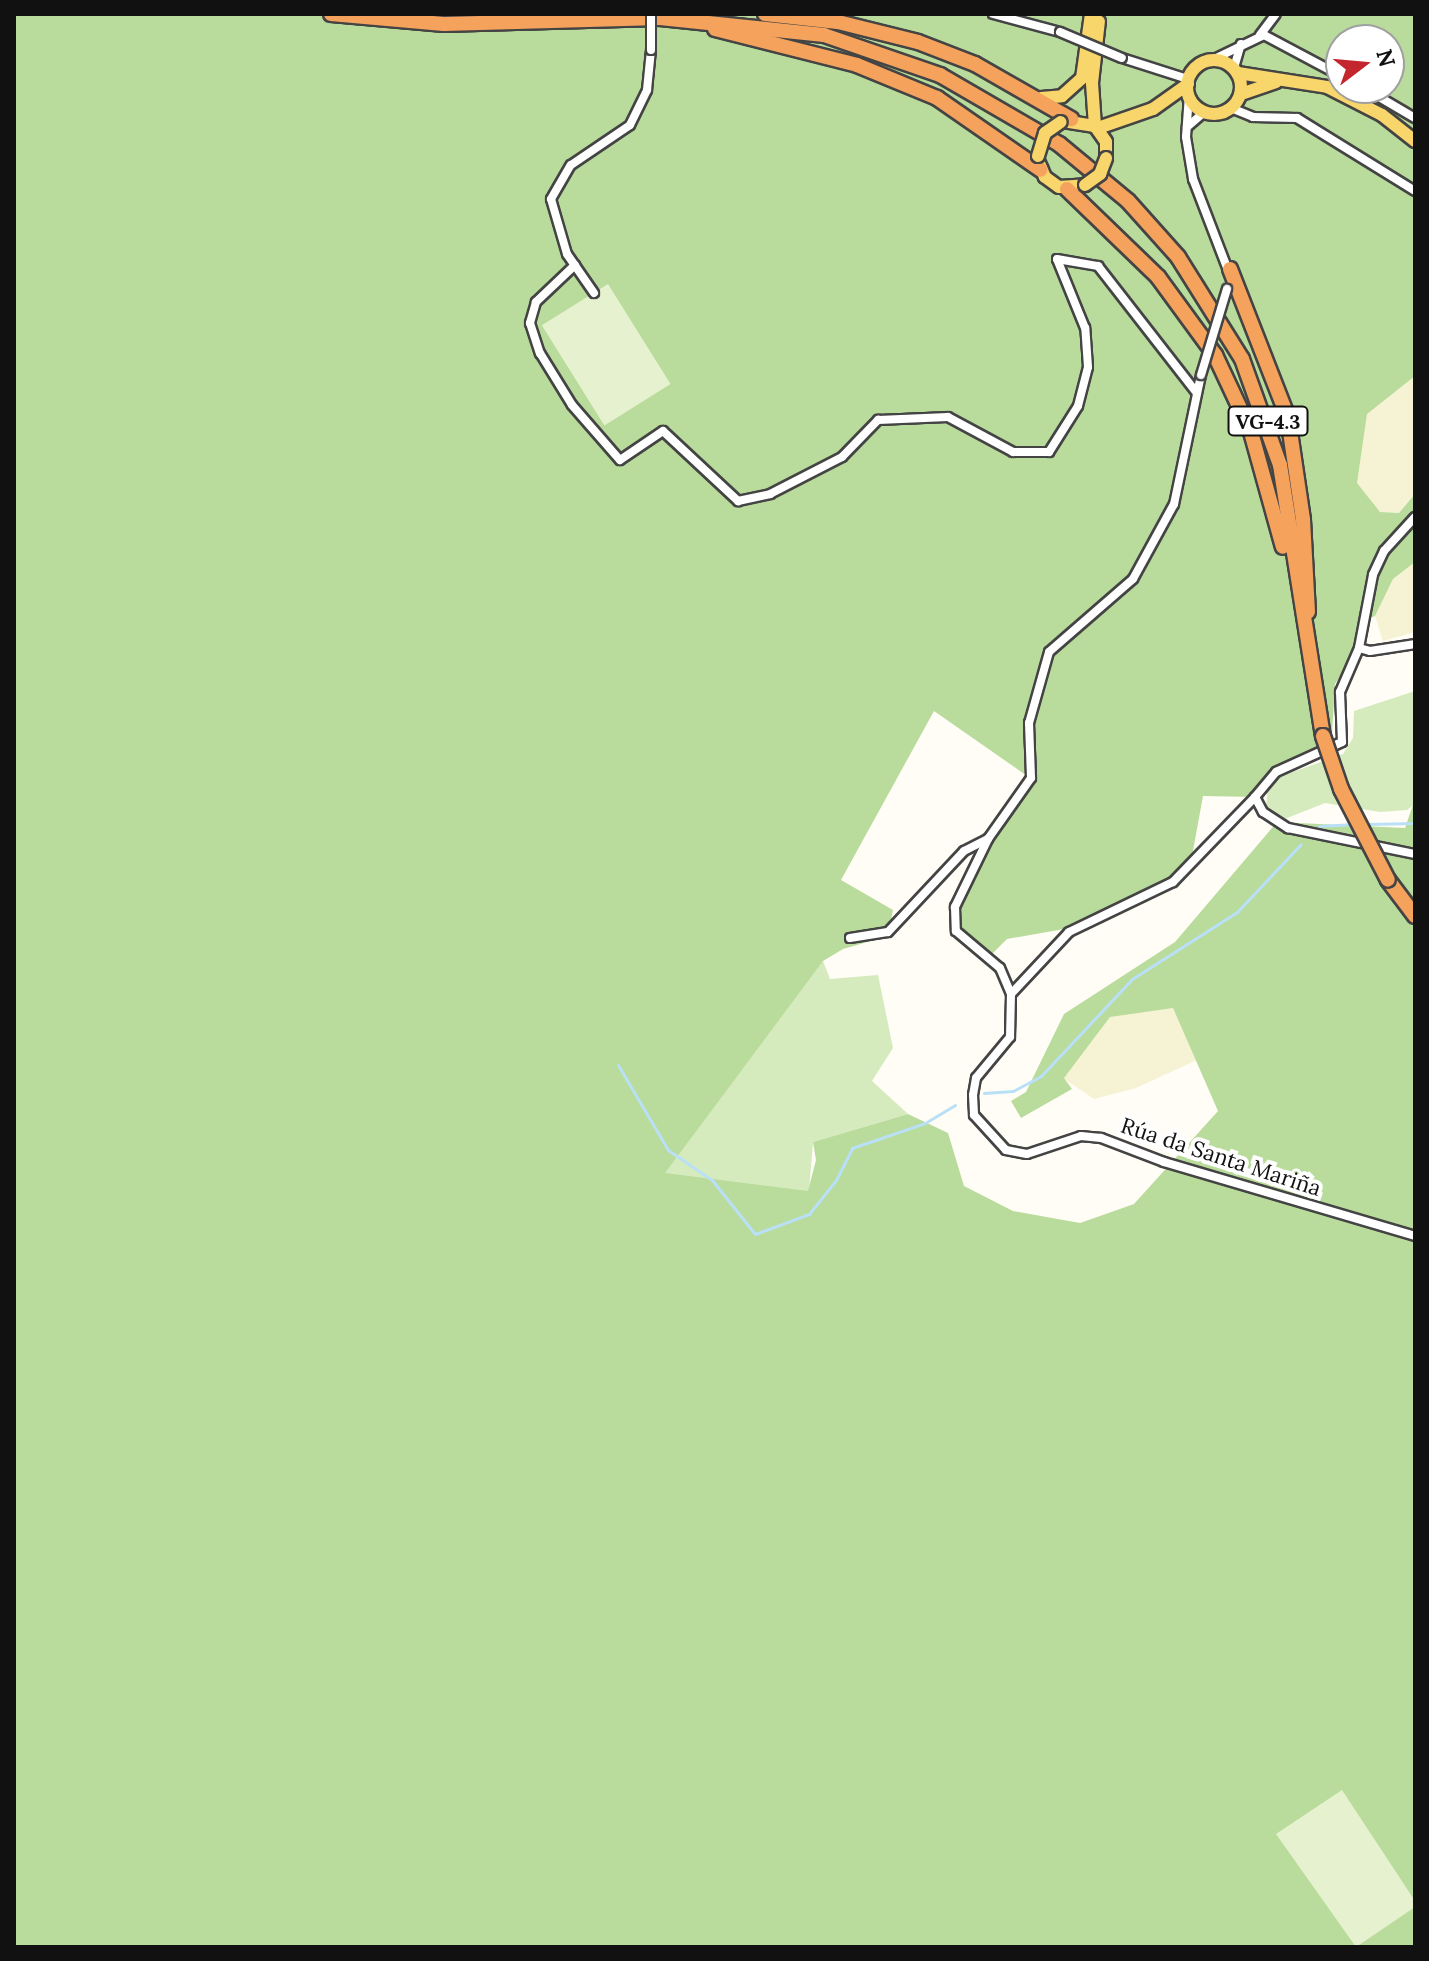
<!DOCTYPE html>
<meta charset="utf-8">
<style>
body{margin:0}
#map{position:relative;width:1429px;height:1961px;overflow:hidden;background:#fffdf5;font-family:Lora,serif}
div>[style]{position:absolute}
.farmland>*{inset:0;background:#f6f3d4}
.green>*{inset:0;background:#d5ebbd}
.forest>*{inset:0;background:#b9dc9c}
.pitch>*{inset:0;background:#e6f2cf;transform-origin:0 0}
.stream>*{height:3px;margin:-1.5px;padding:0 1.5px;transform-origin:1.5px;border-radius:1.5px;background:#b9e0f7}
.roads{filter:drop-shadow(2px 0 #444) drop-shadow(-2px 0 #444) drop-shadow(0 2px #444) drop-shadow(0 -2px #444)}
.street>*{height:8px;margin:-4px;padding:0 4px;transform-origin:4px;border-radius:4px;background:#fff}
.primary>*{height:12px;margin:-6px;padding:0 6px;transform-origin:6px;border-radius:6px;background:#f9d66b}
.primary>.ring{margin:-6px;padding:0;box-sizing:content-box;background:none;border:12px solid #f9d66b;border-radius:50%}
.highway>*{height:14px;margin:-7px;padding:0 7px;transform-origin:7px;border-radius:7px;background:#f5a25d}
.bridges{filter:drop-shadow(2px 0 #444) drop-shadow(-2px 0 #444) drop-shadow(0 2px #444) drop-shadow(0 -2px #444)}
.street-bridge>*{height:8px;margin:-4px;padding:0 4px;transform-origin:4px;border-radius:4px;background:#fff}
.primary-bridge>*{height:12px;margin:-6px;padding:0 6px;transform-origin:6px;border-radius:6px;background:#f9d66b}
.highway-bridge>*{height:14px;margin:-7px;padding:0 7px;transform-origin:7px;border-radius:7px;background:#f5a25d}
span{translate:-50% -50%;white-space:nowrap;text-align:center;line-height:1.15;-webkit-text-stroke:8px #fff;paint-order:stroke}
.shield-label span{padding:2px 6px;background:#fff;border:2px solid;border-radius:6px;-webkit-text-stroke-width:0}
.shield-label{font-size:20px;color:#111;font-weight:700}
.street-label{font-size:22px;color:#111}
.frame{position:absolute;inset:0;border:16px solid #111;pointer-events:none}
.north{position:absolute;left:1325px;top:24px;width:80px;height:80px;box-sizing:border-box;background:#fff;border:2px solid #a0a0a0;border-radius:50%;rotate:74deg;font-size:22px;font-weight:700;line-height:32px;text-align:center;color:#111}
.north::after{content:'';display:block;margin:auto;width:28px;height:36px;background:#c4262e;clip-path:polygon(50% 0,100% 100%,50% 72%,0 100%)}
</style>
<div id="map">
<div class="farmland">
<i style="clip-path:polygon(1415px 359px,1415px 495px,1399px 513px,1380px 512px,1350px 490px,1343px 449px,1383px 378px)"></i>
<i style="clip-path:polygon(1415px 562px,1415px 632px,1383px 641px,1375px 616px,1393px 579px)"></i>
<i style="clip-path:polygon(1173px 1008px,1197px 1060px,1136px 1088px,1094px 1099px,1063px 1078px,1110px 1016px)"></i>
</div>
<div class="green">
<i style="clip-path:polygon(1415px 691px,1415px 804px,1407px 810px,1380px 812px,1325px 803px,1277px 822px,1266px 808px,1268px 786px,1279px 777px,1343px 754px,1353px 738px,1354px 711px)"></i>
<i style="clip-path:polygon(823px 961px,830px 979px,878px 975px,893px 1048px,872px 1081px,908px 1114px,813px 1142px,809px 1191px,778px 1216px,659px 1172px)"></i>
</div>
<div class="forest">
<i style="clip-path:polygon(evenodd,14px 14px,1415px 14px,1415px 376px,1367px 414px,1357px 483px,1380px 512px,1399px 513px,1415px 494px,1415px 562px,1393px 579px,1375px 616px,1362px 622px,1353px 657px,1335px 684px,1332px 734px,1320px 742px,1317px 757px,1276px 772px,1255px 797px,1203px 796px,1190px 867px,1132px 904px,1064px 929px,1007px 939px,989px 957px,956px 931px,953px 920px,988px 839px,1030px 778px,934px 711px,841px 880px,893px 910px,888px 936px,843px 949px,823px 961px,665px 1173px,808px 1191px,816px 1160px,813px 1142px,908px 1114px,948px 1133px,964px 1186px,1013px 1211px,1080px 1223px,1134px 1204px,1218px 1111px,1173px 1008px,1110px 1017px,1064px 1078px,1072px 1089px,1021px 1118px,1011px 1101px,1026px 1092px,1064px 1014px,1175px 942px,1277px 822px,1405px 828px,1415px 799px,1415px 1947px,14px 1947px,14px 14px,1341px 40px,1389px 40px,1389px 88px,1341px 88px,1341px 40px)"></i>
</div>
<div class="pitch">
<i style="left:608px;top:284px;width:118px;height:78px;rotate:58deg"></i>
<i style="clip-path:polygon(1342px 1790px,1415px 1901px,1415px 1907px,1356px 1947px,1276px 1834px)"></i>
</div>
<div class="stream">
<i style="left:1367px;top:824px;width:48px;rotate:-1.2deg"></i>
<i style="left:1319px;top:826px;width:36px;rotate:-3deg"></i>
<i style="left:618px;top:1065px;width:99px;rotate:59.5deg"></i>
<i style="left:668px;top:1150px;width:53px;rotate:34.3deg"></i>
<i style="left:712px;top:1180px;width:69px;rotate:51.5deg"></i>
<i style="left:755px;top:1234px;width:58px;rotate:-20.3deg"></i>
<i style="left:809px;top:1214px;width:43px;rotate:-51.5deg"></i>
<i style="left:836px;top:1180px;width:36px;rotate:-63deg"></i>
<i style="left:852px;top:1148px;width:77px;rotate:-18.9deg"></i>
<i style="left:925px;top:1123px;width:35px;rotate:-31deg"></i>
<i style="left:984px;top:1093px;width:29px;rotate:-4deg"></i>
<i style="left:1013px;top:1091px;width:32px;rotate:-28deg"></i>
<i style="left:1041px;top:1076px;width:133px;rotate:-46.8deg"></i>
<i style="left:1132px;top:979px;width:125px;rotate:-32.5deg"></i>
<i style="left:1237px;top:912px;width:93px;rotate:-46.7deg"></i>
</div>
<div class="roads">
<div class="street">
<i style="left:993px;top:14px;width:69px;rotate:15deg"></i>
<i style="left:1260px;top:35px;width:26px;rotate:-53deg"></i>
<i style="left:1122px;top:58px;width:69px;rotate:17.7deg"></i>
<i style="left:1212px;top:60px;width:58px;rotate:-25.7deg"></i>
<i style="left:1264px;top:35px;width:87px;rotate:28deg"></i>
<i style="left:1234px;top:68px;width:25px;rotate:-74deg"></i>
<i style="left:1364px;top:88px;width:59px;rotate:30.5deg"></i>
<i style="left:1189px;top:95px;width:42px;rotate:94.1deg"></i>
<i style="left:1186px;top:137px;width:43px;rotate:80.5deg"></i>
<i style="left:1193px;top:179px;width:101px;rotate:69deg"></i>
<i style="left:1231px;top:108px;width:24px;rotate:22deg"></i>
<i style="left:1253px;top:117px;width:44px;rotate:1.3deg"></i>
<i style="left:1297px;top:118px;width:139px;rotate:31.7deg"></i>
<i style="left:1187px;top:127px;width:23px;rotate:-41deg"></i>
<i style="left:575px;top:265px;width:54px;rotate:136.5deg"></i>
<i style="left:536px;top:302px;width:22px;rotate:106deg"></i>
<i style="left:530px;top:323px;width:32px;rotate:72deg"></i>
<i style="left:540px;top:353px;width:61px;rotate:58.4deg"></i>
<i style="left:572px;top:405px;width:73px;rotate:48.9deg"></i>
<i style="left:620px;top:460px;width:52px;rotate:-34deg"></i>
<i style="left:663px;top:431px;width:103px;rotate:43deg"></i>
<i style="left:738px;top:501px;width:33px;rotate:-12deg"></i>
<i style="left:770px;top:494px;width:81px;rotate:-27.2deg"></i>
<i style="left:842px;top:457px;width:52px;rotate:-45.8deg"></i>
<i style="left:878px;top:420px;width:70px;rotate:-2.5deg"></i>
<i style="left:948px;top:417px;width:74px;rotate:28.3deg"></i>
<i style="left:1013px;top:452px;width:36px"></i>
<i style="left:1049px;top:452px;width:54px;rotate:-57.8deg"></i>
<i style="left:1078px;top:406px;width:40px;rotate:-75.6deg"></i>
<i style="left:1088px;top:367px;width:39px;rotate:-94deg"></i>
<i style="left:1085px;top:328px;width:74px;rotate:-112.1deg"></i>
<i style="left:1057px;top:259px;width:42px;rotate:9.7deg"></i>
<i style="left:1098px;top:266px;width:160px;rotate:52.1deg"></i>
<i style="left:594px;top:293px;width:47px;rotate:-124.7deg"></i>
<i style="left:567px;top:254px;width:57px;rotate:-106.2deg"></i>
<i style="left:551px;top:199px;width:39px;rotate:-60deg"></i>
<i style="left:571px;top:165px;width:71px;rotate:-34.1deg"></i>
<i style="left:630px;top:125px;width:39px;rotate:-64deg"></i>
<i style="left:647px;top:90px;width:40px;rotate:-84.3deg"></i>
<i style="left:1201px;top:375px;width:132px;rotate:101.8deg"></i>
<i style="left:1174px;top:504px;width:85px;rotate:118.7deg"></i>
<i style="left:1133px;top:579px;width:111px;rotate:139deg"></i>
<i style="left:1049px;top:652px;width:74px;rotate:105.7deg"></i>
<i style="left:1029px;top:723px;width:55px;rotate:87.9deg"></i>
<i style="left:1031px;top:778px;width:75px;rotate:125.2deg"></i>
<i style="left:988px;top:839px;width:76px;rotate:115.9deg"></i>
<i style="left:955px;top:907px;width:24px;rotate:88deg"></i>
<i style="left:956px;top:931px;width:57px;rotate:40.1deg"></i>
<i style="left:1000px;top:968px;width:28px;rotate:67deg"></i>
<i style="left:1011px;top:994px;width:85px;rotate:-46.9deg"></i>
<i style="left:1069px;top:932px;width:115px;rotate:-25.7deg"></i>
<i style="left:1173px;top:882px;width:118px;rotate:-46deg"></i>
<i style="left:1415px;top:517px;width:46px;rotate:132.4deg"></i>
<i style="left:1384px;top:551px;width:26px;rotate:115deg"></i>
<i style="left:1373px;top:575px;width:74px;rotate:100.9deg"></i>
<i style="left:1359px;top:648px;width:48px;rotate:113.4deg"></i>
<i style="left:1340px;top:692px;width:50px;rotate:87.7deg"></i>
<i style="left:1342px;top:742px;width:72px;rotate:155.6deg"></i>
<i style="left:1276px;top:772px;width:33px;rotate:130deg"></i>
<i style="left:1255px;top:797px;width:17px;rotate:62deg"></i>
<i style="left:1263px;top:812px;width:30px;rotate:33deg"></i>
<i style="left:1288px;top:828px;width:130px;rotate:11.6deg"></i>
<i style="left:1359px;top:648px;width:11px;rotate:15deg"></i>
<i style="left:1370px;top:651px;width:46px;rotate:-8.8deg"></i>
<i style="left:850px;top:938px;width:38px;rotate:-9deg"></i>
<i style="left:888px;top:932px;width:111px;rotate:-46.8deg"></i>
<i style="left:964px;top:851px;width:27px;rotate:-27deg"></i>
<i style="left:1011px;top:994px;width:43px;rotate:91.3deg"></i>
<i style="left:1010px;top:1037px;width:53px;rotate:129.7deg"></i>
<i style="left:976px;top:1078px;width:17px;rotate:100deg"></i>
<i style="left:973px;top:1095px;width:20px;rotate:87deg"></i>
<i style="left:974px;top:1115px;width:47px;rotate:47.6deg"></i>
<i style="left:1006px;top:1150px;width:21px;rotate:11deg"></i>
<i style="left:1027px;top:1154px;width:57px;rotate:-18.4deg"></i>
<i style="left:1081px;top:1136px;width:20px;rotate:6deg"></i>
<i style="left:1101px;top:1138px;width:67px;rotate:20.9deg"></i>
<i style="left:1164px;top:1162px;width:262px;rotate:16.4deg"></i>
</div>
<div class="primary">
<i class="ring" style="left:1187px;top:60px;width:42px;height:42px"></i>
<i style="left:1238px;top:73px;width:90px;rotate:8.9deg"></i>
<i style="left:1327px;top:87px;width:62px;rotate:27deg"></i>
<i style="left:1382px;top:115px;width:42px;rotate:38.2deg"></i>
<i style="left:1241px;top:94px;width:37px;rotate:-19deg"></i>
<i style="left:1041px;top:98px;width:21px;rotate:-5deg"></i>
<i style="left:1062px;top:96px;width:27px;rotate:-42deg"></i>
<i style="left:1082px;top:78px;width:65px;rotate:-82deg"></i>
<i style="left:1063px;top:121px;width:32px;rotate:9deg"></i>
<i style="left:1095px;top:126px;width:19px;rotate:55deg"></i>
<i style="left:1106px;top:142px;width:16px;rotate:90deg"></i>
<i style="left:1095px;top:126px;width:43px;rotate:-94deg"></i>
<i style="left:1092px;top:83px;width:62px;rotate:-83.6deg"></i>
<i style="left:1098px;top:128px;width:58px;rotate:-19.1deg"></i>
<i style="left:1153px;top:109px;width:43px;rotate:-35.5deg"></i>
<i style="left:1039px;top:163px;width:15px;rotate:67deg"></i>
<i style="left:1045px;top:177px;width:17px;rotate:36deg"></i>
<i style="left:1059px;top:187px;width:26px;rotate:-4deg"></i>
</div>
<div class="highway">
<i style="left:331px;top:14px;width:113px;rotate:5.1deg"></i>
<i style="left:444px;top:24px;width:216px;rotate:-1.6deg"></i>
<i style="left:660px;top:18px;width:165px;rotate:5.9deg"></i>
<i style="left:824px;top:35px;width:123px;rotate:19deg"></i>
<i style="left:940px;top:75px;width:138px;rotate:30.1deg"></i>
<i style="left:1059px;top:144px;width:89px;rotate:39.6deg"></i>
<i style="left:1128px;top:201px;width:75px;rotate:48.2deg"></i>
<i style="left:1178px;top:257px;width:120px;rotate:57.9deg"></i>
<i style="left:1242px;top:359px;width:113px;rotate:70.3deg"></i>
<i style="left:1280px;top:465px;width:274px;rotate:81deg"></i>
<i style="left:765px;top:14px;width:73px;rotate:6.3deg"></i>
<i style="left:838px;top:22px;width:82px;rotate:14deg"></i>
<i style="left:918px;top:42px;width:61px;rotate:21.1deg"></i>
<i style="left:975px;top:64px;width:111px;rotate:29.8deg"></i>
<i style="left:715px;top:29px;width:146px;rotate:14.2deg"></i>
<i style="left:857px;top:65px;width:87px;rotate:22.4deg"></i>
<i style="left:937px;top:98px;width:126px;rotate:34.7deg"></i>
<i style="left:1067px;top:189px;width:127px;rotate:44deg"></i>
<i style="left:1158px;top:277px;width:97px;rotate:53.8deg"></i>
<i style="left:1215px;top:355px;width:85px;rotate:64.9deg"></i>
<i style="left:1251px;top:432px;width:119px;rotate:74.5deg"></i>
<i style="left:1230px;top:269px;width:160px;rotate:68.7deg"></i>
<i style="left:1288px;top:418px;width:103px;rotate:81.6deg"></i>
<i style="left:1303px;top:520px;width:92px;rotate:86.9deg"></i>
<i style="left:1388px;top:880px;width:45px;rotate:53.1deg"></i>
</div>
</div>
<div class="bridges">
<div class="street-bridge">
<i style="left:651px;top:14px;width:36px;rotate:90deg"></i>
<i style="left:1060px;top:32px;width:67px;rotate:22.8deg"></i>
<i style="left:1201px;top:375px;width:90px;rotate:-73.2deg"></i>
</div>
<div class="primary-bridge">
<i style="left:1038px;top:156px;width:24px;rotate:-73deg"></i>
<i style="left:1045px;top:133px;width:19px;rotate:-35deg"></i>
<i style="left:1085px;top:185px;width:19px;rotate:-36deg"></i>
<i style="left:1100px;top:174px;width:17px;rotate:-69deg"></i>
</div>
<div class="highway-bridge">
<i style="left:1323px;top:736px;width:56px;rotate:71.2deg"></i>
<i style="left:1341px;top:789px;width:102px;rotate:62.7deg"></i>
</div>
</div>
<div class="shield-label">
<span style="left:1268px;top:421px">VG-4.3</span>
</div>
<div class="street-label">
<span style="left:1221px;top:1157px;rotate:18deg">Rúa da Santa Mariña</span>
</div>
<div class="frame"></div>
<div class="north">N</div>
</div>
